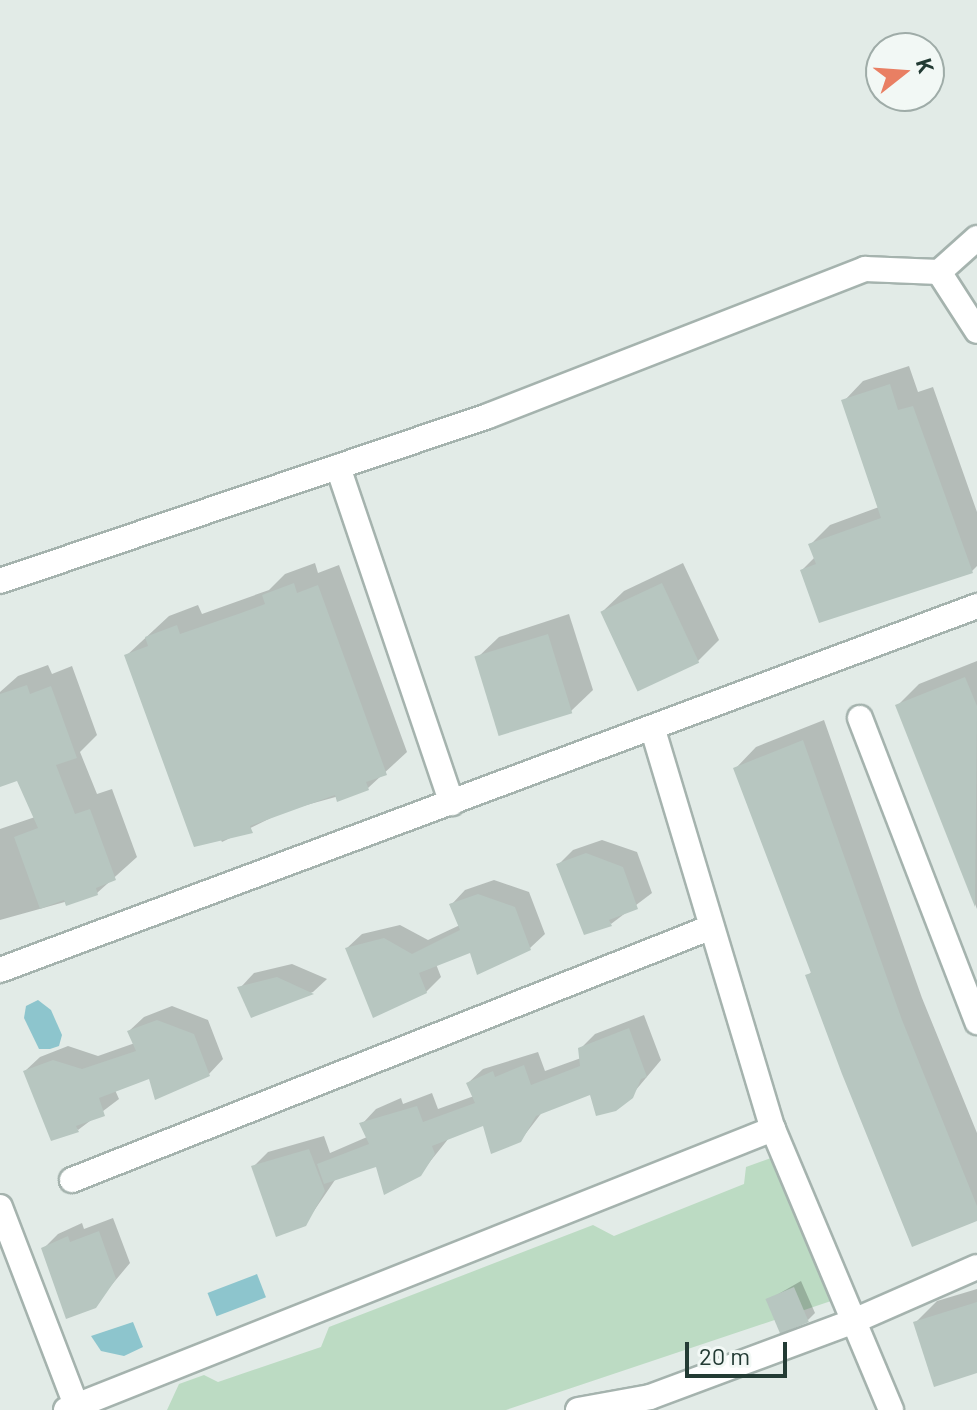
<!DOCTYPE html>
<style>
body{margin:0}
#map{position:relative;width:977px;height:1410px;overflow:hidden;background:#e2ebe7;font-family:Barlow,sans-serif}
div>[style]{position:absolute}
.green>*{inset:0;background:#bcdbc3}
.water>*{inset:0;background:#8dc5cd;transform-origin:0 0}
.shadow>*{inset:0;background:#0003}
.building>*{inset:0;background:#b7c6c0;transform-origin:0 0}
.roads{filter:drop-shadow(2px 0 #a5b3ae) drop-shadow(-2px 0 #a5b3ae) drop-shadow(0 2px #a5b3ae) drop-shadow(0 -2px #a5b3ae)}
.minor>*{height:24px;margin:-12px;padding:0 12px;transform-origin:12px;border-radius:12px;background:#fff}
span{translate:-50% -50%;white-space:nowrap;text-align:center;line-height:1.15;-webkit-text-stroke:7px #f2f8f5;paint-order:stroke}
.north{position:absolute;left:865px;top:32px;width:80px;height:80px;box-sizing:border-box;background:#f2f8f5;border:2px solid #9faca8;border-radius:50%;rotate:73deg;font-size:22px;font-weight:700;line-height:32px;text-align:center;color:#233b34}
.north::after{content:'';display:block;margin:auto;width:28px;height:36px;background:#e97f63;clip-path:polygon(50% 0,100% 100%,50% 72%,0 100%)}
.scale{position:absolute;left:685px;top:1342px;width:102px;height:36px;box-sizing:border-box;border:4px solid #233b34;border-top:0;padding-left:10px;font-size:24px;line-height:28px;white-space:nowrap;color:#233b34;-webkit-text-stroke:6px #f2f8f5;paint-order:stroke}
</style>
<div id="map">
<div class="green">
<i style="clip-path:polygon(782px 1154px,834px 1300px,506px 1410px,167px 1410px,179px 1384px,204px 1375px,218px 1382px,321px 1347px,329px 1327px,593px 1225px,614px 1236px,744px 1184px,746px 1167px)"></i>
</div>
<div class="water">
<i style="clip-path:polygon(38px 1000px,51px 1010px,62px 1035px,59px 1046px,50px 1049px,39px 1049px,24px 1018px,26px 1006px)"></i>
<i style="left:257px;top:1274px;width:25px;height:53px;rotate:69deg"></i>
<i style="clip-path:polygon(133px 1322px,143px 1347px,124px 1356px,101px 1351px,91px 1336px)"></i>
</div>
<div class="shadow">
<i style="clip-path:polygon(909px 366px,918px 392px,933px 387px,977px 512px,977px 566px,972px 571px,802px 570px,815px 557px,811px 544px,830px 525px,879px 507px,844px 401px,863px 381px)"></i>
<i style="clip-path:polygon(315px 563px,318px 573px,339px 565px,407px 752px,368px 788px,285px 811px,222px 842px,127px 655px,169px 616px,198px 605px,202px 614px,269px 590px,285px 574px)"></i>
<i style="clip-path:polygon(683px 563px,719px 640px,698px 661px,602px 612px,624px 591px)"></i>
<i style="clip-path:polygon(569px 614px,593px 690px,571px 711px,477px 658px,499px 637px)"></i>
<i style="clip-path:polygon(977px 661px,977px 909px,897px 706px,919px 684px)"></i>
<i style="clip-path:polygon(48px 665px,52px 674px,72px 666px,97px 735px,80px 752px,97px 794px,112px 789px,137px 857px,97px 893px,0 920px,0 829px,35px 817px,18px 778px,0 784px,0 692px,18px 676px)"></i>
<i style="clip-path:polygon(824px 720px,922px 998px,977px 1133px,977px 1219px,808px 976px,812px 971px,735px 769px,756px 747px)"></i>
<i style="clip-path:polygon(602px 840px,637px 852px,652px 893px,611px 924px,558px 865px,573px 850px)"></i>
<i style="clip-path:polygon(494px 880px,529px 892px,545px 934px,530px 948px,471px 951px,436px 964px,441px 977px,426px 992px,347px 948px,362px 934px,400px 925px,428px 940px,460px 925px,451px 905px,465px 890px)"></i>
<i style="clip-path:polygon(292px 964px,327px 979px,313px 992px,252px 1016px,240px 988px,254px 973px)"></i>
<i style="clip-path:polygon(172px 1006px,208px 1020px,223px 1059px,209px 1074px,150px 1076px,115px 1090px,119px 1099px,78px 1130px,25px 1071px,40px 1057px,68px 1046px,98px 1056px,135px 1043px,129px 1031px,144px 1017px)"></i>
<i style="clip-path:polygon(644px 1015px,661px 1060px,625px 1103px,591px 1092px,543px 1111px,520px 1141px,484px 1124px,449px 1138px,420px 1174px,378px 1165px,337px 1177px,305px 1224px,253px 1167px,268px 1152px,324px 1136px,330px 1153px,367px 1137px,362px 1124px,376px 1109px,401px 1098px,403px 1104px,432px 1093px,438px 1109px,474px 1096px,468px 1083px,483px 1069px,538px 1052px,545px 1071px,581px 1058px,580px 1049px,595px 1034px)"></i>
<i style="clip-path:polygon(113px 1218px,130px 1263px,94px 1306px,43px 1249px,58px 1234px,82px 1223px,84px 1229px)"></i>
<i style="clip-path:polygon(801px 1281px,815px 1313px,808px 1320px,768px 1300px)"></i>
<i style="clip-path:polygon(977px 1289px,977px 1371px,915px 1323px,937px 1301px)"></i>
</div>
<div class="building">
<i style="clip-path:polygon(890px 384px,898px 410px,913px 406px,973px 573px,819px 623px,800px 570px,816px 564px,808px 544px,881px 518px,841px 400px)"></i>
<i style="clip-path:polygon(294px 583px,297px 593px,318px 585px,387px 775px,366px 782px,369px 790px,337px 802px,335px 795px,250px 826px,253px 833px,194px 847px,124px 655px,148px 646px,145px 637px,177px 625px,180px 634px,241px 613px,265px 604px,262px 595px)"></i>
<i style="left:662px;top:583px;width:88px;height:68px;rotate:65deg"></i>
<i style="left:548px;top:634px;width:83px;height:77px;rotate:73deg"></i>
<i style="clip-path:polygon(965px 677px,977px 706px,975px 907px,895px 705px)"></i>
<i style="clip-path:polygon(27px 685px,30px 694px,51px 686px,77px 758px,56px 765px,75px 814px,90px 809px,116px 880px,96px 888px,98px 895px,66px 906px,64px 900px,40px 909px,14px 837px,38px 828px,17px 781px,0 787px,0 694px)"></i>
<i style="clip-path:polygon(803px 740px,902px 1020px,977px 1206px,977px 1221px,912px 1247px,842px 1074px,805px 975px,811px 973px,733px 768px)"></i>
<i style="clip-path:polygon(586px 853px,623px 867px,638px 909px,609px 920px,612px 926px,584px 935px,556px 864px)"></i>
<i style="clip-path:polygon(478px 894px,515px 907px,531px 950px,477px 975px,470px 953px,419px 973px,427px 993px,373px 1018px,345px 948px,384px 938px,412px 954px,460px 930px,449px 904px)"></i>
<i style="clip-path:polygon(277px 977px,314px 994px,251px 1018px,237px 987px)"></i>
<i style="clip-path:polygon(157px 1020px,194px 1034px,210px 1076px,155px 1100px,149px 1079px,99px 1098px,105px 1116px,76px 1126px,79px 1132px,51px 1141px,23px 1071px,53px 1060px,82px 1069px,136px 1051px,127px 1031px)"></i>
<i style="clip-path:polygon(629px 1028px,647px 1077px,641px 1079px,633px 1098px,616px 1111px,596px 1116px,590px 1095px,536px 1116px,521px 1142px,491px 1154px,483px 1126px,432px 1146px,435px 1154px,421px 1176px,384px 1195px,376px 1167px,324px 1184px,317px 1164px,369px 1144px,359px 1123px,417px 1106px,423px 1122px,475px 1103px,466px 1083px,493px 1071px,495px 1077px,524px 1065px,531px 1085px,580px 1066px,578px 1048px)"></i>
<i style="clip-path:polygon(309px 1149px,325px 1191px,306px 1226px,276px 1237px,251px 1166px)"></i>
<i style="clip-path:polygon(99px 1231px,116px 1279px,96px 1308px,66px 1319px,41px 1248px,68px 1236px,70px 1242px)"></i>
<i style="left:794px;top:1287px;width:38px;height:31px;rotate:67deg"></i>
<i style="clip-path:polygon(977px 1302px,977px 1373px,934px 1387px,913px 1322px)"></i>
</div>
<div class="roads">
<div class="minor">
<i style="left:939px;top:272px;width:51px;rotate:-41.8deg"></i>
<i style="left:338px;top:467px;width:355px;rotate:71.3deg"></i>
<i style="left:0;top:581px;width:515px;rotate:-18.68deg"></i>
<i style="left:488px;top:416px;width:405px;rotate:-21.3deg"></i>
<i style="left:865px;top:269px;width:74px;rotate:2.3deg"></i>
<i style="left:939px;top:272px;width:70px;rotate:57.2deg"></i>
<i style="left:860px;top:718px;width:326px;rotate:68.9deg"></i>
<i style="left:653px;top:730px;width:417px;rotate:73.3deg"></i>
<i style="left:773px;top:1129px;width:305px;rotate:67.2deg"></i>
<i style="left:0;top:970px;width:1043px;rotate:-20.43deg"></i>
<i style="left:72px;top:1180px;width:685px;rotate:-21.58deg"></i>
<i style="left:0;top:1207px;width:217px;rotate:69deg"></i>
<i style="left:66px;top:1410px;width:761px;rotate:-21.68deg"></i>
<i style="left:578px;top:1410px;width:73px;rotate:-10.2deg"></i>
<i style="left:650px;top:1397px;width:218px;rotate:-20.4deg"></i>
<i style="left:854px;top:1321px;width:134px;rotate:-23.7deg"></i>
</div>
</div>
<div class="north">K</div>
<div class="scale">20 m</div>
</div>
